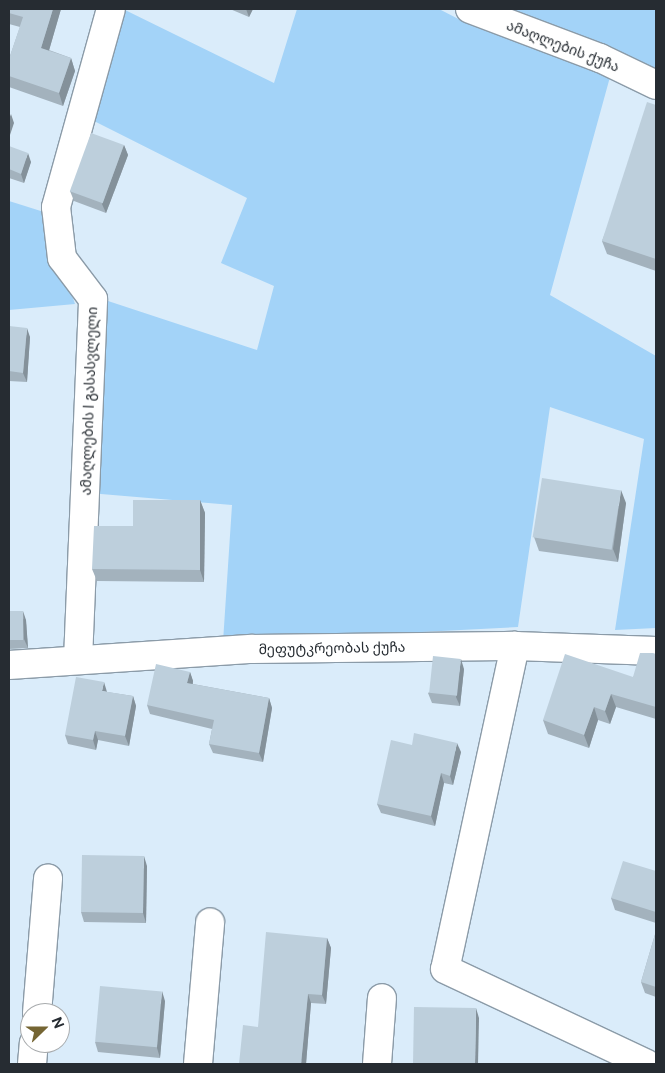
<!DOCTYPE html>
<meta charset="utf-8">
<style>
body{margin:0}
#map{position:relative;width:665px;height:1073px;overflow:hidden;background:#daecfa;font-family:"Public Sans","Noto Sans Georgian",sans-serif}
div>[style]{position:absolute}
.green>*{inset:0;background:#a3d3f8}
.roads{filter:drop-shadow(1px 0 #8b9ba8) drop-shadow(-1px 0 #8b9ba8) drop-shadow(0 1px #8b9ba8) drop-shadow(0 -1px #8b9ba8)}
.street>*{height:28px;margin:-14px;padding:0 14px;transform-origin:14px;border-radius:14px;background:#fff}
.wall>*{inset:0;background:#a3b2bd}
.shaded-wall>*{inset:0;background:#84919a}
.building>*{inset:0;background:#bdcfdc;transform-origin:0 0}
span{translate:-50% -50%;white-space:nowrap;text-align:center;line-height:1.15;-webkit-text-stroke:5px #fff;paint-order:stroke}
.street-label{font-size:14px;color:#262c32}
.frame{position:absolute;inset:0;border:10px solid #262c32;pointer-events:none}
.north{position:absolute;left:20px;top:1003px;width:50px;height:50px;box-sizing:border-box;background:#fff;border:1px solid #a8abad;border-radius:50%;rotate:68deg;font-size:14px;font-weight:700;line-height:20px;text-align:center;color:#262c32}
.north::after{content:'';display:block;margin:auto;width:18px;height:22px;background:#756533;clip-path:polygon(50% 0,100% 100%,50% 72%,0 100%)}
</style>
<div id="map">
<div class="green">
<i style="clip-path:polygon(123px 9px,274px 83px,297px 9px,439px 9px,470px 25px,610px 77px,550px 295px,656px 356px,656px 628px,615px 630px,644px 439px,550px 407px,518px 627px,223px 642px,232px 505px,89px 493px,105px 300px,257px 350px,274px 286px,221px 263px,247px 198px,94px 121px)"></i>
<i style="clip-path:polygon(509px 9px,656px 9px,656px 75px)"></i>
<i style="clip-path:polygon(9px 201px,44px 212px,75px 304px,9px 310px)"></i>
</div>
<div class="roads">
<div class="street">
<i style="left:470px;top:9px;width:139px;rotate:20.7deg"></i>
<i style="left:600px;top:58px;width:62px;rotate:25.7deg"></i>
<i style="left:515px;top:646px;width:330px;rotate:102.2deg"></i>
<i style="left:445px;top:969px;width:223px;rotate:25.2deg"></i>
<i style="left:78px;top:660px;width:361px;rotate:-87.6deg"></i>
<i style="left:93px;top:299px;width:51px;rotate:-127.1deg"></i>
<i style="left:62px;top:258px;width:51px;rotate:-96.7deg"></i>
<i style="left:56px;top:207px;width:205px;rotate:-74.5deg"></i>
<i style="left:9px;top:665px;width:244px;rotate:-3.8deg"></i>
<i style="left:252px;top:649px;width:263px;rotate:-0.7deg"></i>
<i style="left:515px;top:646px;width:141px;rotate:2deg"></i>
<i style="left:37px;top:1013px;width:135px;rotate:-85.3deg"></i>
<i style="left:32px;top:1064px;width:21px;rotate:-85deg"></i>
<i style="left:198px;top:1064px;width:142px;rotate:-85.1deg"></i>
<i style="left:377px;top:1064px;width:66px;rotate:-85.7deg"></i>
</div>
</div>
<div class="wall">
<i style="clip-path:polygon(9px 9px,61px 9px,49px 50px,71px 58px,75px 71px,63px 106px,9px 87px,9px 59px,20px 27px,9px 24px)"></i>
<i style="clip-path:polygon(230px 9px,253px 9px,249px 17px)"></i>
<i style="clip-path:polygon(656px 105px,656px 271px,607px 254px,602px 241px)"></i>
<i style="clip-path:polygon(124px 145px,128px 155px,106px 213px,74px 201px,70px 191px)"></i>
<i style="clip-path:polygon(9px 146px,31px 162px,24px 183px,9px 178px)"></i>
<i style="clip-path:polygon(9px 326px,30px 337px,27px 382px,9px 381px)"></i>
<i style="clip-path:polygon(200px 500px,205px 513px,204px 582px,97px 581px,92px 569px,133px 526px)"></i>
<i style="clip-path:polygon(626px 503px,618px 562px,539px 551px,534px 537px)"></i>
<i style="clip-path:polygon(9px 611px,26px 620px,28px 648px,9px 649px)"></i>
<i style="clip-path:polygon(656px 654px,656px 719px,616px 707px,610px 724px,598px 720px,589px 748px,548px 734px,543px 720px,633px 677px)"></i>
<i style="clip-path:polygon(464px 669px,460px 706px,432px 703px,428px 693px)"></i>
<i style="clip-path:polygon(190px 672px,193px 681px,193px 684px,269px 698px,272px 708px,263px 762px,213px 753px,209px 744px,212px 729px,150px 714px,147px 705px)"></i>
<i style="clip-path:polygon(107px 692px,133px 696px,136px 706px,129px 746px,98px 740px,96px 750px,68px 744px,65px 735px)"></i>
<i style="clip-path:polygon(412px 745px,461px 752px,453px 785px,444px 783px,435px 826px,381px 813px,377px 804px)"></i>
<i style="clip-path:polygon(147px 866px,146px 923px,84px 922px,81px 912px)"></i>
<i style="clip-path:polygon(656px 871px,656px 923px,615px 910px,611px 898px)"></i>
<i style="clip-path:polygon(656px 931px,656px 997px,645px 993px,641px 982px)"></i>
<i style="clip-path:polygon(327px 938px,331px 948px,326px 1004px,311px 1003px,306px 1064px,258px 1027px)"></i>
<i style="clip-path:polygon(165px 1001px,160px 1058px,98px 1052px,95px 1042px)"></i>
</div>
<div class="shaded-wall">
<i style="clip-path:polygon(53px 9px,61px 9px,46px 61px,41px 48px)"></i>
<i style="clip-path:polygon(246px 9px,253px 9px,249px 17px)"></i>
<i style="clip-path:polygon(71px 58px,75px 71px,63px 106px,59px 93px)"></i>
<i style="clip-path:polygon(11px 114px,14px 123px,9px 138px,9px 119px)"></i>
<i style="clip-path:polygon(124px 145px,128px 155px,106px 213px,102px 204px)"></i>
<i style="clip-path:polygon(28px 153px,31px 162px,24px 183px,21px 174px)"></i>
<i style="clip-path:polygon(27px 328px,30px 337px,27px 382px,23px 373px)"></i>
<i style="clip-path:polygon(621px 490px,626px 503px,618px 562px,613px 549px)"></i>
<i style="clip-path:polygon(200px 500px,205px 513px,204px 582px,200px 570px)"></i>
<i style="clip-path:polygon(23px 611px,26px 620px,28px 648px,24px 639px)"></i>
<i style="clip-path:polygon(461px 659px,464px 669px,460px 706px,456px 697px)"></i>
<i style="clip-path:polygon(190px 672px,193px 681px,191px 693px,187px 683px)"></i>
<i style="clip-path:polygon(104px 682px,107px 692px,102px 691px)"></i>
<i style="clip-path:polygon(611px 694px,616px 707px,610px 724px,605px 711px)"></i>
<i style="clip-path:polygon(133px 696px,136px 706px,129px 746px,125px 736px)"></i>
<i style="clip-path:polygon(269px 698px,272px 708px,263px 762px,259px 753px)"></i>
<i style="clip-path:polygon(594px 707px,598px 720px,589px 748px,584px 735px)"></i>
<i style="clip-path:polygon(95px 731px,98px 740px,96px 750px,93px 740px)"></i>
<i style="clip-path:polygon(457px 743px,461px 752px,453px 785px,450px 776px)"></i>
<i style="clip-path:polygon(441px 773px,444px 783px,435px 826px,431px 816px)"></i>
<i style="clip-path:polygon(144px 856px,147px 866px,146px 923px,143px 913px)"></i>
<i style="clip-path:polygon(327px 938px,331px 948px,326px 1004px,322px 995px)"></i>
<i style="clip-path:polygon(162px 991px,165px 1001px,160px 1058px,157px 1048px)"></i>
<i style="clip-path:polygon(308px 994px,311px 1003px,306px 1064px,301px 1064px)"></i>
<i style="clip-path:polygon(476px 1008px,479px 1018px,478px 1064px,475px 1064px)"></i>
</div>
<div class="building">
<i style="clip-path:polygon(9px 9px,53px 9px,41px 48px,71px 58px,59px 93px,9px 76px,9px 59px,23px 17px,9px 13px)"></i>
<i style="clip-path:polygon(647px 102px,656px 105px,656px 259px,602px 241px)"></i>
<i style="left:91px;top:133px;width:35px;height:62px;rotate:20deg"></i>
<i style="clip-path:polygon(9px 146px,28px 153px,21px 174px,9px 169px)"></i>
<i style="clip-path:polygon(9px 326px,27px 328px,23px 373px,9px 371px)"></i>
<i style="left:542px;top:478px;width:80px;height:60px;rotate:9deg"></i>
<i style="clip-path:polygon(133px 500px,200px 500px,200px 570px,92px 569px,94px 526px,133px 526px)"></i>
<i style="left:9px;top:611px;width:14px;height:29px"></i>
<i style="clip-path:polygon(640px 653px,653px 653px,656px 654px,656px 707px,611px 694px,605px 711px,594px 707px,584px 735px,543px 720px,565px 654px,633px 677px)"></i>
<i style="left:433px;top:656px;width:28px;height:37px;rotate:6deg"></i>
<i style="clip-path:polygon(156px 664px,190px 672px,187px 683px,269px 698px,259px 753px,209px 744px,214px 720px,147px 705px)"></i>
<i style="clip-path:polygon(76px 677px,104px 682px,102px 691px,133px 696px,125px 736px,95px 731px,93px 740px,65px 735px)"></i>
<i style="clip-path:polygon(414px 733px,457px 743px,450px 776px,441px 773px,431px 816px,377px 804px,391px 740px,412px 745px)"></i>
<i style="left:82px;top:855px;width:62px;height:57px;rotate:1deg"></i>
<i style="clip-path:polygon(623px 861px,656px 871px,656px 912px,611px 898px)"></i>
<i style="clip-path:polygon(656px 931px,656px 987px,641px 982px)"></i>
<i style="clip-path:polygon(266px 932px,327px 938px,322px 995px,308px 994px,301px 1064px,239px 1064px,243px 1025px,258px 1027px)"></i>
<i style="left:100px;top:986px;width:62px;height:56px;rotate:5deg"></i>
<i style="left:414px;top:1007px;width:62px;height:57px;rotate:1deg"></i>
</div>
<div class="street-label">
<span style="left:563px;top:46px;rotate:21deg">ამაღლების ქუჩა</span>
<span style="left:89px;top:401px;rotate:-88deg">ამაღლების I გასასვლელი</span>
<span style="left:332px;top:648px;rotate:-1deg">მეფუტკრეობას ქუჩა</span>
</div>
<div class="frame"></div>
<div class="north">N</div>
</div>
